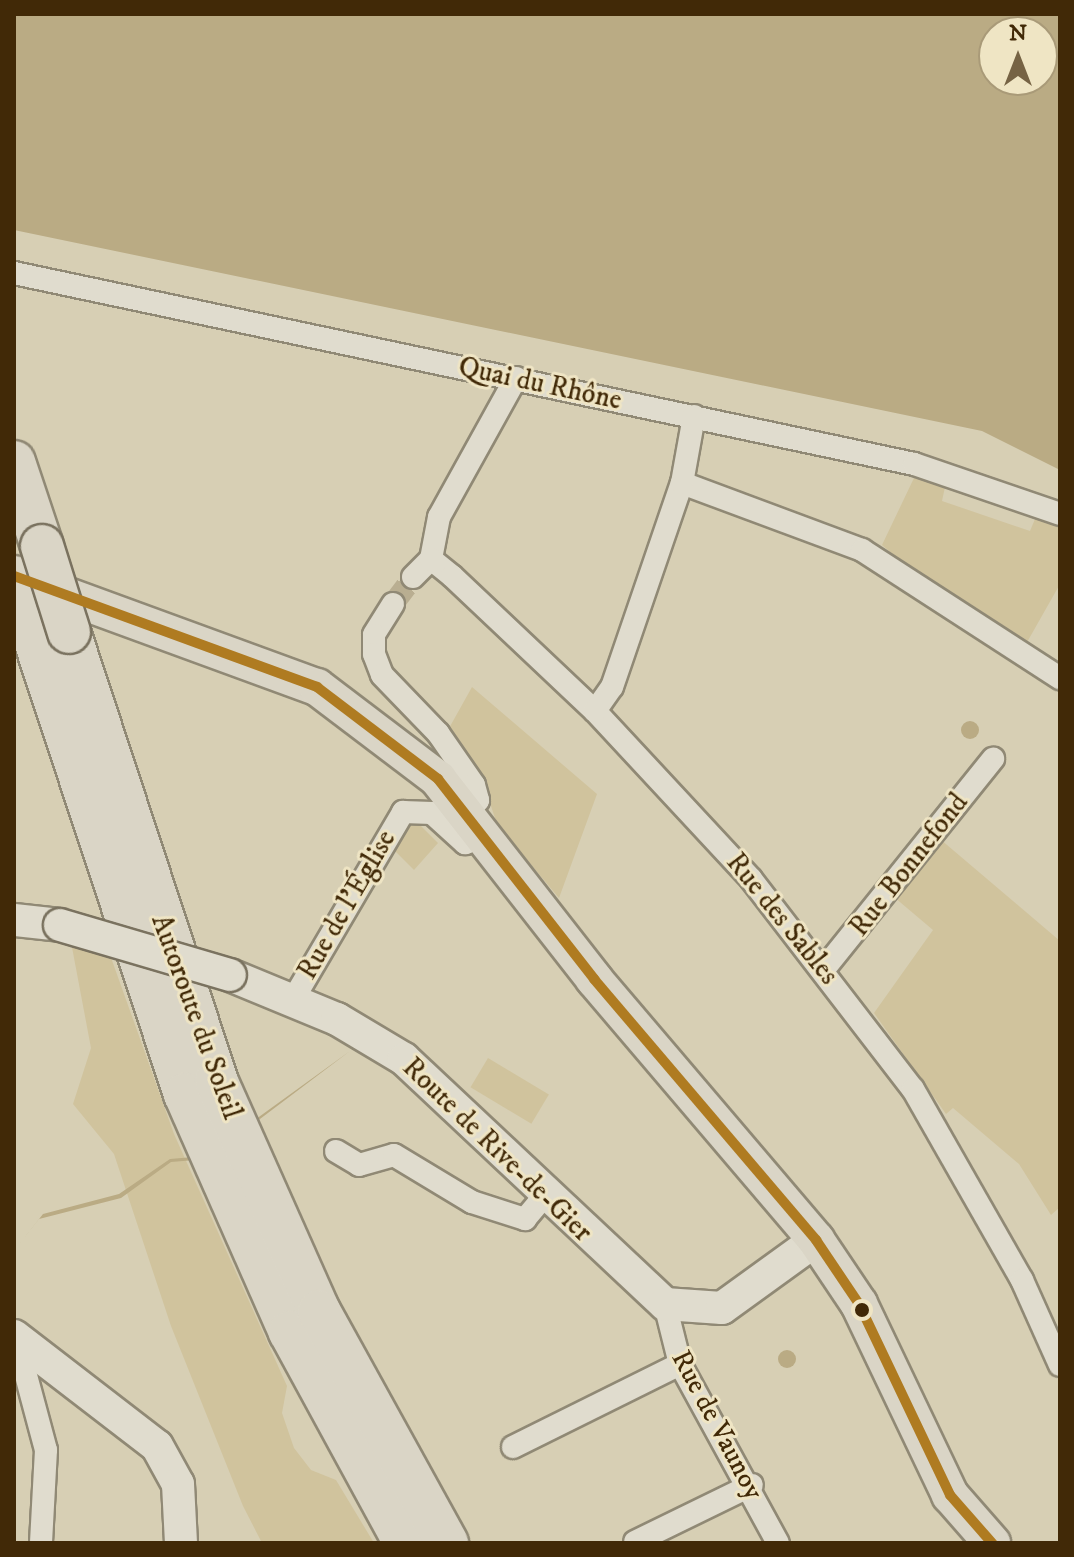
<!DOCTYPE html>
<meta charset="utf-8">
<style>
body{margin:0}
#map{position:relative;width:1074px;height:1557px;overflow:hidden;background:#d7cfb4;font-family:"IM FELL DW Pica",serif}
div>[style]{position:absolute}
.green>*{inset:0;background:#d0c39d;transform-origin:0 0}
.water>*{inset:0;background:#baab84}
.round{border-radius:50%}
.minor-tunnel>*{height:22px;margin-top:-11px;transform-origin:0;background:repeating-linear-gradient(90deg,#b9ae91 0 22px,transparent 0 33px)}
.roads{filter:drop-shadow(2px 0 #908975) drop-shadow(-2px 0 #908975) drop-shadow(0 2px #908975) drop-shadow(0 -2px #908975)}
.minor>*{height:22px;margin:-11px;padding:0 11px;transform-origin:11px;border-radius:11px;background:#e0dcce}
.secondary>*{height:32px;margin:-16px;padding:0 16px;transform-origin:16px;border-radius:16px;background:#e0dcce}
.primary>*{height:36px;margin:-18px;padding:0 18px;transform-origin:18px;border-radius:18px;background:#dad5c6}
.motorway>*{height:42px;margin:-21px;padding:0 21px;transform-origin:21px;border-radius:21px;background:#dad5c6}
.bridges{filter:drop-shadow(2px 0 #7a725f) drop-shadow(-2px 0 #7a725f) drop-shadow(0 2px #7a725f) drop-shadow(0 -2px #7a725f)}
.secondary-bridge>*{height:32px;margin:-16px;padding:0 16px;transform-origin:16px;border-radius:16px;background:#e0dcce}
.motorway-bridge>*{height:42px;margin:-21px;padding:0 21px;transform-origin:21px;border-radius:21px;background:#dad5c6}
.bus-1>*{height:10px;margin:-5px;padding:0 5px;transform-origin:5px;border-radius:5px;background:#af7b21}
.dots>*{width:22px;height:22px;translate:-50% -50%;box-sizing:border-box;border:4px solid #efe5c4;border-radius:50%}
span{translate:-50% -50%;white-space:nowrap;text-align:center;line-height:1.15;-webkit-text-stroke:6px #efe5c4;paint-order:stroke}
.street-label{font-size:28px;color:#412907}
.frame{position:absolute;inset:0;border:16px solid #412907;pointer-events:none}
.north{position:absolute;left:978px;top:16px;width:80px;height:80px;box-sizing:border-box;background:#efe5c4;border:2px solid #a99a78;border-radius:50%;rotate:0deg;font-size:22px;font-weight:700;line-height:32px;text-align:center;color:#412907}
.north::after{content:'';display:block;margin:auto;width:28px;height:36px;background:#766344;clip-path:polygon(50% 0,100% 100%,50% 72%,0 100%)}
</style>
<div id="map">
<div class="green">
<i style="clip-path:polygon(914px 478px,945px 487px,942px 501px,1030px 531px,1035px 519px,1060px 527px,1060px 584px,1026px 644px,928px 584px,882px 545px)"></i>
<i style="clip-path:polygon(472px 687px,597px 794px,559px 898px,497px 824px,484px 785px,448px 730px)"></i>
<i style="clip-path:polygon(417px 822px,438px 843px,414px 870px,394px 850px,406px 825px)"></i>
<i style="clip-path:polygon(940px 839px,1060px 941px,1060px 1207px,1051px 1215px,1019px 1164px,953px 1108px,946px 1114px,874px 1013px,933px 930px,894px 897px)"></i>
<i style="clip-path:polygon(71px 942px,109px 952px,174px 1134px,287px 1386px,282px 1413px,294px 1448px,311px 1470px,336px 1480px,374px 1543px,262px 1543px,243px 1506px,171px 1326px,114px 1154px,73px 1104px,91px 1048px)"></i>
<i style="left:488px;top:1058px;width:71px;height:34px;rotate:31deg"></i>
</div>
<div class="water">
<i style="clip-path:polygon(evenodd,14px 14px,1060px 14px,1060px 470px,982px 431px,14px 230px,14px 14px,994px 32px,1042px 32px,1042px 80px,994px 80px,994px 32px)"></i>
<i class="round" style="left:961px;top:721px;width:18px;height:18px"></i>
<i style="clip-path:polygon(350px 1051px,207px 1159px,171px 1162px,121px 1198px,39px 1219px,14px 1251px,43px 1214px,119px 1194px,170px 1159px,205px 1156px)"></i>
<i class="round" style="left:778px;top:1350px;width:18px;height:18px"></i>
</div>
<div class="minor-tunnel">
<i style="left:393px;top:604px;width:34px;rotate:-53deg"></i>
</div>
<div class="roads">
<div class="minor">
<i style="left:14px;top:273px;width:920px;rotate:11.98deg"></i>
<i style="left:914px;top:464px;width:154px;rotate:18.9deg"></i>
<i style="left:682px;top:483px;width:192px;rotate:20.4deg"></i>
<i style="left:862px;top:550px;width:236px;rotate:32.9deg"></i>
<i style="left:431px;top:559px;width:43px;rotate:-79.2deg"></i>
<i style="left:439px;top:517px;width:159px;rotate:-61deg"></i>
<i style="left:413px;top:577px;width:25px;rotate:-45deg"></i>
<i style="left:431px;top:559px;width:27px;rotate:39deg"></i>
<i style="left:452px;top:576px;width:197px;rotate:43.4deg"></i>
<i style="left:595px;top:711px;width:229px;rotate:47.1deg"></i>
<i style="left:751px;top:879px;width:265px;rotate:52.4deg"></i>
<i style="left:913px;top:1089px;width:220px;rotate:60.3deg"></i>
<i style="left:1022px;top:1280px;width:93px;rotate:65.9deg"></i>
<i style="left:393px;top:604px;width:36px;rotate:122deg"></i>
<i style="left:374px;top:635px;width:19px;rotate:90deg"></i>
<i style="left:374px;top:654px;width:22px;rotate:69deg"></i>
<i style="left:382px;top:675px;width:81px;rotate:46deg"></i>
<i style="left:438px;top:733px;width:63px;rotate:55.3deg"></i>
<i style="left:474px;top:785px;width:16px;rotate:75deg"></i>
<i style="left:478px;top:800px;width:16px;rotate:128deg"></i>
<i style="left:595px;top:711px;width:29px;rotate:-55deg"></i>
<i style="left:612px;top:687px;width:216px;rotate:-71.1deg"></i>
<i style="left:682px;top:483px;width:68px;rotate:-79.8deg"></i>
<i style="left:824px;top:969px;width:270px;rotate:-51.2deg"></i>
<i style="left:294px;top:998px;width:216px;rotate:-59.6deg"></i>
<i style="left:403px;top:812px;width:29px;rotate:2deg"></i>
<i style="left:432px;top:813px;width:45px;rotate:42.3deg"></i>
<i style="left:465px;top:843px;width:21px;rotate:-19deg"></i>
<i style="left:336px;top:1151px;width:27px;rotate:31deg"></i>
<i style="left:359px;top:1165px;width:36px;rotate:-16deg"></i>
<i style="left:394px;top:1155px;width:91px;rotate:31.1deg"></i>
<i style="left:472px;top:1202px;width:56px;rotate:17.8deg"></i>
<i style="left:525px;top:1219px;width:31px;rotate:-50deg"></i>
<i style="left:665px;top:1304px;width:62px;rotate:76deg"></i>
<i style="left:680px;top:1364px;width:204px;rotate:61.3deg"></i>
<i style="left:16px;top:1338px;width:116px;rotate:75deg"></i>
<i style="left:46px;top:1450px;width:93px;rotate:93.1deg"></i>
<i style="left:513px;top:1447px;width:186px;rotate:-26.4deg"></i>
<i style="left:635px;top:1542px;width:130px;rotate:-26deg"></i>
</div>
<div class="secondary">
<i style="left:14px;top:920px;width:46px;rotate:6.2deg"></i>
<i style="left:230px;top:975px;width:116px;rotate:22.4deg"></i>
<i style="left:337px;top:1019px;width:78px;rotate:30.8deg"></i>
<i style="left:404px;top:1059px;width:358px;rotate:43.2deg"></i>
<i style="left:665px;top:1304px;width:57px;rotate:4deg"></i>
<i style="left:722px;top:1308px;width:116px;rotate:-35.9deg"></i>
<i style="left:14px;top:1336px;width:180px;rotate:37.6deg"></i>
<i style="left:157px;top:1446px;width:43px;rotate:61.1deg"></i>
<i style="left:178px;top:1484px;width:59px;rotate:87.1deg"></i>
</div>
<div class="primary">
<i style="left:35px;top:584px;width:300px;rotate:20.1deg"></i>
<i style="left:317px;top:687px;width:152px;rotate:37.2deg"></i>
<i style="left:438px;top:779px;width:254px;rotate:52deg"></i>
<i style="left:594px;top:979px;width:343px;rotate:49.6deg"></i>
<i style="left:816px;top:1240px;width:77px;rotate:56.1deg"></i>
<i style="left:859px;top:1304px;width:212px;rotate:64.5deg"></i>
<i style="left:950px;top:1495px;width:64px;rotate:48.8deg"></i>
</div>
<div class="motorway">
<i style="left:14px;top:462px;width:89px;rotate:71.6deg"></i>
<i style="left:14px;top:577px;width:545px;rotate:71.7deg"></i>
<i style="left:185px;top:1094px;width:260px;rotate:66.2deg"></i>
<i style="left:290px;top:1332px;width:240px;rotate:61.4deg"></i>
<i style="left:69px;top:632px;width:472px;rotate:71.8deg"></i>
<i style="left:216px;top:1080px;width:253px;rotate:66deg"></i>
<i style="left:319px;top:1311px;width:265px;rotate:61.1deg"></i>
</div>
</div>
<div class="bridges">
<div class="secondary-bridge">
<i style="left:60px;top:925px;width:177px;rotate:16.4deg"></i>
</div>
<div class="motorway-bridge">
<i style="left:42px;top:546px;width:90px;rotate:72.6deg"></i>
</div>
</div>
<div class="bus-1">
<i style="left:14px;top:576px;width:323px;rotate:20.1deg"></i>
<i style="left:317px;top:687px;width:152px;rotate:37.2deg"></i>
<i style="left:438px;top:779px;width:254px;rotate:52deg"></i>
<i style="left:594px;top:979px;width:343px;rotate:49.6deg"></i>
<i style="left:816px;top:1240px;width:77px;rotate:56.1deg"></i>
<i style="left:859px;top:1304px;width:212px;rotate:64.5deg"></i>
<i style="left:950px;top:1495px;width:64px;rotate:48.8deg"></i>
</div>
<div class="dots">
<i style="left:862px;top:1310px;background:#412907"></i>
</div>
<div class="street-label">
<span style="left:540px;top:384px;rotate:12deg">Quai du Rhône</span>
<span style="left:909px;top:865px;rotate:-52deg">Rue Bonnefond</span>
<span style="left:347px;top:905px;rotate:-60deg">Rue de l'Église</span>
<span style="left:782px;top:919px;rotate:51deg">Rue des Sables</span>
<span style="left:196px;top:1017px;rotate:70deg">Autoroute du Soleil</span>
<span style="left:497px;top:1150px;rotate:44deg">Route de Rive-de-Gier</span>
<span style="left:717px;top:1425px;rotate:62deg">Rue de Vaunoy</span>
</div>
<div class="frame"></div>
<div class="north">N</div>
</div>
